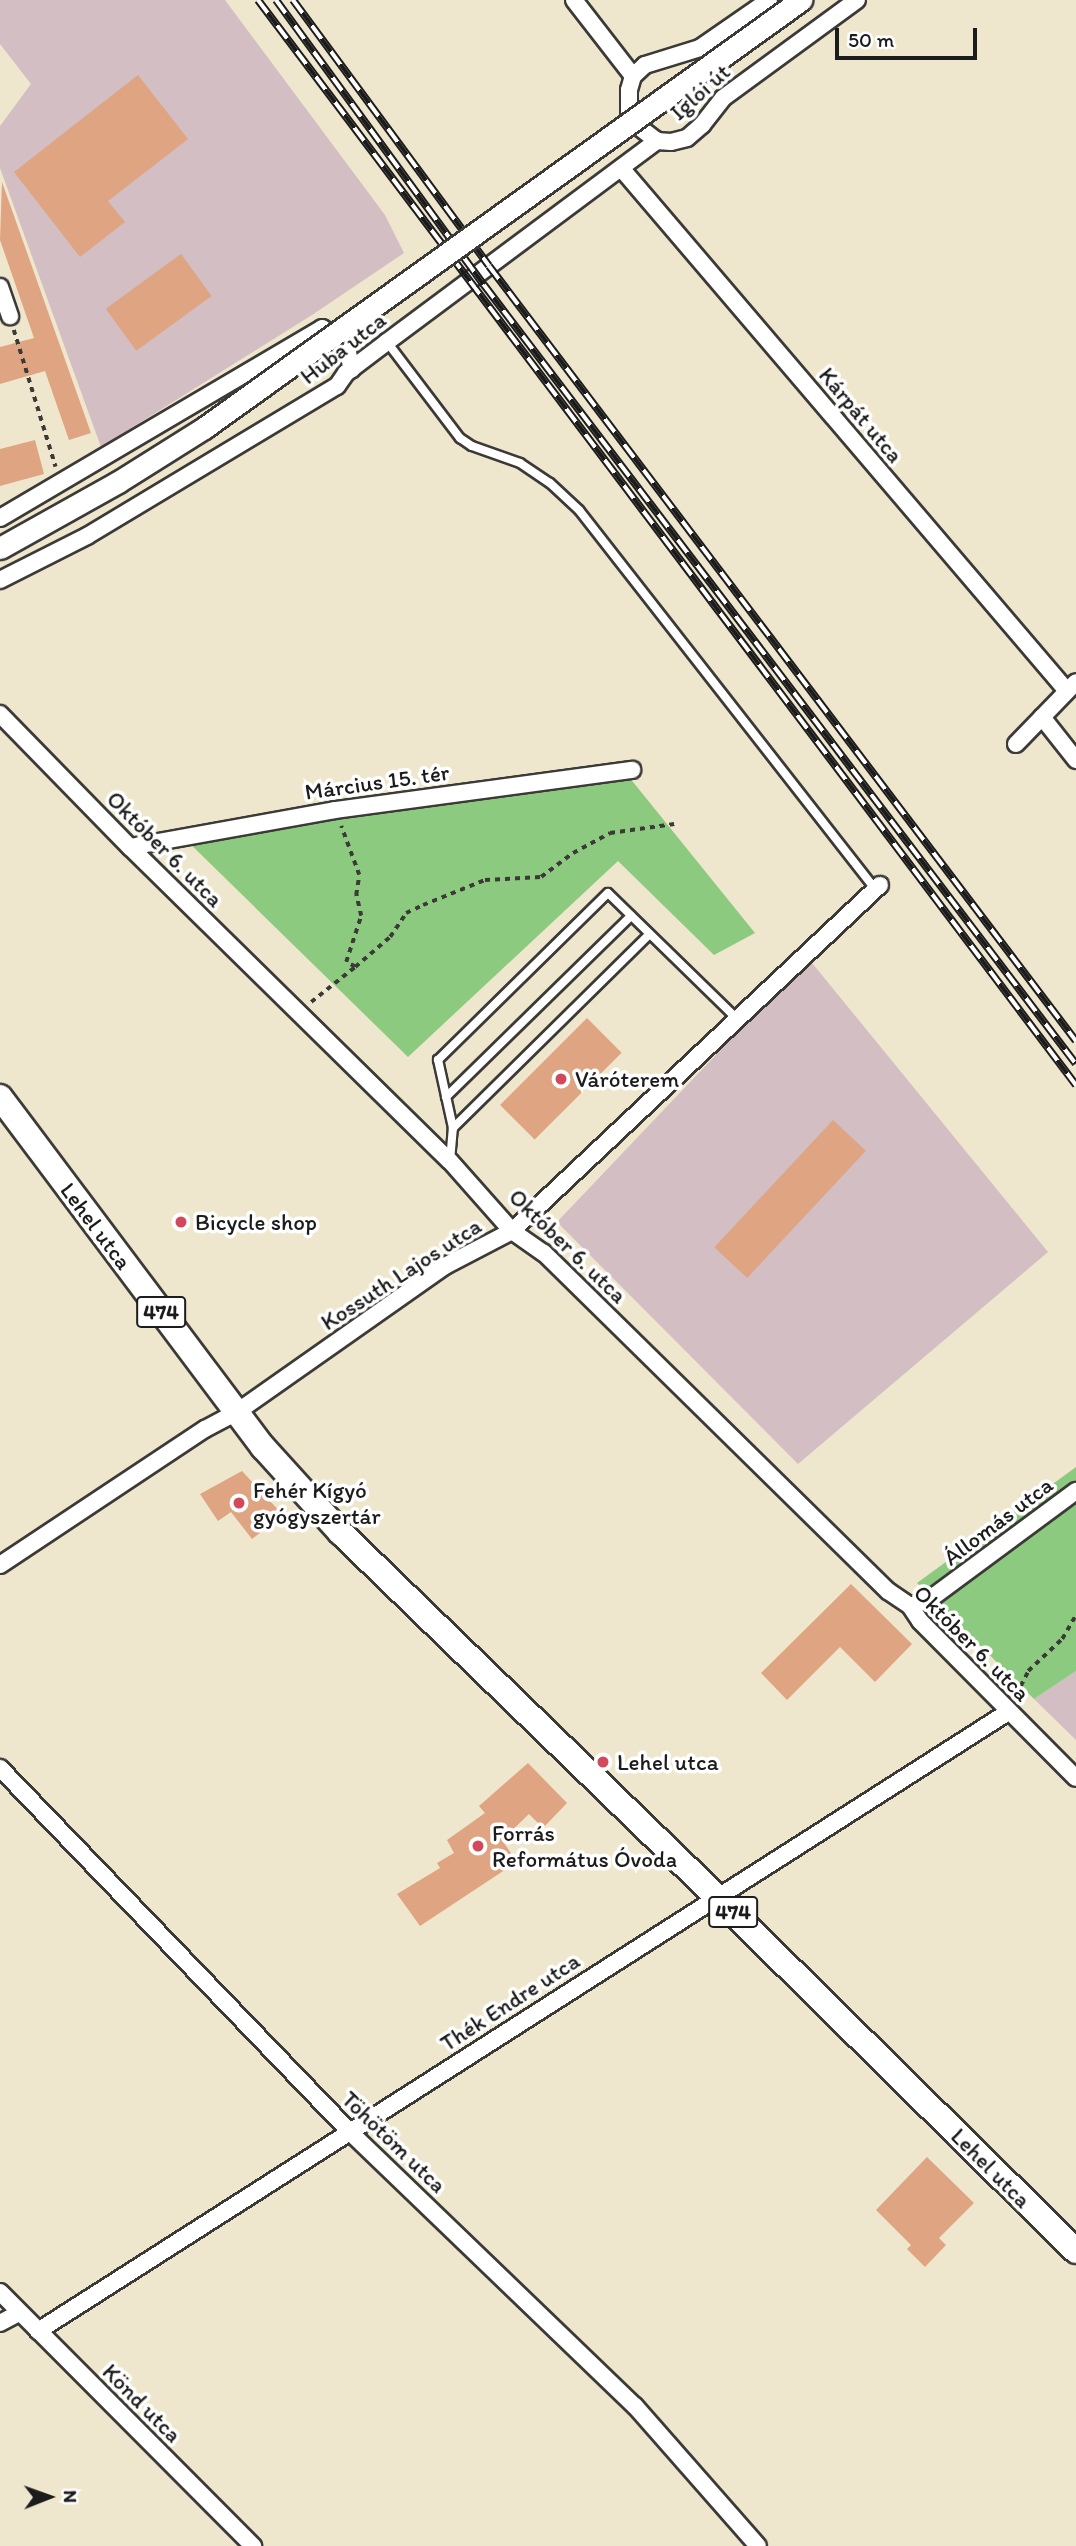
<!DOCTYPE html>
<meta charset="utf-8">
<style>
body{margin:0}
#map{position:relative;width:1076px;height:2546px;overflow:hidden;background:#efe7cd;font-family:Itim,sans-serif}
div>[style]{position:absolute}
.industrial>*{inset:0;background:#d2bec3}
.green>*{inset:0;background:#8cca7f}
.building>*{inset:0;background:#dfa481;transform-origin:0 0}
.path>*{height:3.5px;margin-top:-1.75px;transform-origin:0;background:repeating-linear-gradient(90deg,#3c3a37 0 5px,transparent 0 10px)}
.roads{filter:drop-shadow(2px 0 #3c3a37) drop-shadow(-2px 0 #3c3a37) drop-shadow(0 2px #3c3a37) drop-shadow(0 -2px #3c3a37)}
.service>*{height:8px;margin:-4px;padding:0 4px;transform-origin:4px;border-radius:4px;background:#fff}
.minor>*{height:16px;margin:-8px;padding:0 8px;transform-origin:8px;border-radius:8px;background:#fff}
.primary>*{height:24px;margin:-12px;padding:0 12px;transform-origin:12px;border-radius:12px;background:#fff}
.rail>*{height:8px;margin-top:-4px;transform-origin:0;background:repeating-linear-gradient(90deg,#fff 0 16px,#1c1c1c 0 32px);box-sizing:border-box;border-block:2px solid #1c1c1c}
.bridges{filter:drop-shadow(2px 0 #3c3a37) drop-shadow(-2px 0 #3c3a37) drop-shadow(0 2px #3c3a37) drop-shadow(0 -2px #3c3a37)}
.secondary-bridge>*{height:21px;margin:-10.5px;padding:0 10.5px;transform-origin:10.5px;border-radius:10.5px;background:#fff}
.dots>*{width:19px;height:19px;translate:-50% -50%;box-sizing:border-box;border:4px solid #fff;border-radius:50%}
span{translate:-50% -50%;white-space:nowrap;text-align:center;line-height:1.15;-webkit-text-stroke:7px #fff;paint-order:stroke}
.shield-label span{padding:2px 5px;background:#fff;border:2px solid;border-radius:5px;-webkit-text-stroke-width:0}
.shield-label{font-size:21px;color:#1c1c1c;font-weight:700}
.street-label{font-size:23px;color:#1c1c1c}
.poi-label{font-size:23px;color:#1c1c1c}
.left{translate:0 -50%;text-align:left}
.north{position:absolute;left:14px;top:2462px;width:70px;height:70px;-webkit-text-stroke:5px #fff;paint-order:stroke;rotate:89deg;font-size:19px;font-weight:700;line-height:28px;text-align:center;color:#1c1c1c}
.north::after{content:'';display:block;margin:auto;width:24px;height:32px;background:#1c1c1c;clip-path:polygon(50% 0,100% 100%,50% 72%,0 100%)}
.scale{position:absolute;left:835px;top:28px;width:142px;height:32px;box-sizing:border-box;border:4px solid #1c1c1c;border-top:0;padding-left:9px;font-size:21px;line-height:24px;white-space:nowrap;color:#1c1c1c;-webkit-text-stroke:5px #fff;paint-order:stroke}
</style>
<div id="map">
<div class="industrial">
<i style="clip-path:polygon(0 0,225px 0,385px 215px,404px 253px,312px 315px,101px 447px,0 168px,0 126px,31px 84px,0 44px)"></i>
<i style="clip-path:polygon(808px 958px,1048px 1252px,798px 1464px,557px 1222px)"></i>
<i style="clip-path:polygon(1076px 1671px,1076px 1740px,1034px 1699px)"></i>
</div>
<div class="green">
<i style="clip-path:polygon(629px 777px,755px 933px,714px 955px,618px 861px,408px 1057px,180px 834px)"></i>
<i style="clip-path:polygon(1076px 1467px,1076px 1671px,1034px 1699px,917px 1583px)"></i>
</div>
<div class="building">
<i style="clip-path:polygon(138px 75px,188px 139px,108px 201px,125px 222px,80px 257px,14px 172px)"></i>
<i style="clip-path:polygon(2px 182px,91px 433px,69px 440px,45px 371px,0 384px,0 347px,34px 338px,0 240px)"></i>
<i style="left:181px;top:254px;width:52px;height:93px;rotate:54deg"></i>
<i style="clip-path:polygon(35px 440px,44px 474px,0 486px,0 449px)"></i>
<i style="left:587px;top:1018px;width:49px;height:123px;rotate:45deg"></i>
<i style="left:833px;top:1120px;width:45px;height:174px;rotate:43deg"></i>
<i style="clip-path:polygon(242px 1471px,283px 1515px,252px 1539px,231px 1512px,218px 1521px,200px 1494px)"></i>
<i style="clip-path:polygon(851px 1584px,912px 1644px,875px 1682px,840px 1647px,787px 1700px,761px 1673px)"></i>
<i style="clip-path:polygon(528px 1763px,567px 1803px,543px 1828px,529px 1814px,502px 1840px,517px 1862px,420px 1926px,397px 1894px,440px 1868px,437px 1863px,454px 1853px,447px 1840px,485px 1813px,479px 1806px)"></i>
<i style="clip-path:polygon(927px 2157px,974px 2203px,939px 2238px,946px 2245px,925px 2267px,907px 2249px,911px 2245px,876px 2210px)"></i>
</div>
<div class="path">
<i style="left:14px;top:330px;width:143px;rotate:73deg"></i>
<i style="left:355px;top:967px;width:46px;rotate:-40.6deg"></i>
<i style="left:390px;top:937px;width:29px;rotate:-56deg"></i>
<i style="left:406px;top:913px;width:19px;rotate:-25deg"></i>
<i style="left:423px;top:905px;width:67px;rotate:-22deg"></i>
<i style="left:485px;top:880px;width:56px;rotate:-3.1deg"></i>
<i style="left:541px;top:877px;width:40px;rotate:-37deg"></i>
<i style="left:573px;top:853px;width:42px;rotate:-28.4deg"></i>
<i style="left:610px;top:833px;width:65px;rotate:-8deg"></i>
<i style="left:311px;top:1002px;width:56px;rotate:-38.5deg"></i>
<i style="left:355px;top:967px;width:10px;rotate:-151deg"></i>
<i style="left:346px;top:962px;width:48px;rotate:-71.9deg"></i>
<i style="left:361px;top:916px;width:22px;rotate:-103deg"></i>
<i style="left:356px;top:895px;width:20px;rotate:-81deg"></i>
<i style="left:359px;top:875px;width:52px;rotate:-110.2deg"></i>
<i style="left:1016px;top:1695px;width:27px;rotate:-63deg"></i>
<i style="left:1028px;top:1671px;width:47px;rotate:-43.3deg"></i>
<i style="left:1062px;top:1639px;width:28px;rotate:-60deg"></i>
</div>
<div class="roads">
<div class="service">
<i style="left:387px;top:342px;width:121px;rotate:52.8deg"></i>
<i style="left:460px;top:438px;width:14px;rotate:34deg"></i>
<i style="left:472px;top:446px;width:51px;rotate:19.5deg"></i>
<i style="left:520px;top:463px;width:36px;rotate:34deg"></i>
<i style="left:550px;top:483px;width:40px;rotate:43deg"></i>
<i style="left:579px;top:510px;width:481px;rotate:52deg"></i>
<i style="left:446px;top:1097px;width:259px;rotate:-44.4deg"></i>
<i style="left:453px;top:1128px;width:276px;rotate:-44.6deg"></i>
<i style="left:450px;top:1161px;width:33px;rotate:-85deg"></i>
<i style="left:453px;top:1128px;width:70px;rotate:-102.4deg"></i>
<i style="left:438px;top:1060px;width:238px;rotate:-44.5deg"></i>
<i style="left:608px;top:893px;width:180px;rotate:44.3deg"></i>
</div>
<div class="minor">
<i style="left:574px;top:0;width:96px;rotate:52.2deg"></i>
<i style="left:769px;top:0;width:84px;rotate:145.2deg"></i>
<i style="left:700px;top:48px;width:58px;rotate:162.8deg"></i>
<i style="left:645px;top:65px;width:16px;rotate:137deg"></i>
<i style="left:633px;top:76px;width:15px;rotate:106deg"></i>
<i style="left:629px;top:90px;width:21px;rotate:90deg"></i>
<i style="left:629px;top:111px;width:19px;rotate:58deg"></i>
<i style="left:639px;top:127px;width:23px;rotate:38deg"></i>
<i style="left:657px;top:141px;width:14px;rotate:4deg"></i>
<i style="left:671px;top:142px;width:16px;rotate:-14deg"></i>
<i style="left:687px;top:138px;width:20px;rotate:-41deg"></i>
<i style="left:702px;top:125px;width:34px;rotate:-52deg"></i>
<i style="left:723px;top:98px;width:166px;rotate:-36.2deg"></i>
<i style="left:621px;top:168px;width:687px;rotate:49.54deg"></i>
<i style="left:0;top:287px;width:31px;rotate:71deg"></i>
<i style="left:0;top:518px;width:374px;rotate:-30.5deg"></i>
<i style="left:322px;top:328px;width:29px;rotate:34deg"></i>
<i style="left:346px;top:344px;width:26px;rotate:77deg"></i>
<i style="left:0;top:580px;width:97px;rotate:-26.8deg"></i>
<i style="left:87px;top:536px;width:292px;rotate:-31deg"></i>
<i style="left:337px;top:386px;width:16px;rotate:-55deg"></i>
<i style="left:346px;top:373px;width:51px;rotate:-37.1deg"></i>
<i style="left:387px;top:342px;width:337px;rotate:-36.7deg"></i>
<i style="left:0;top:714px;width:186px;rotate:45.7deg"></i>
<i style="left:130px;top:847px;width:448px;rotate:44.5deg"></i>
<i style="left:450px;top:1161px;width:94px;rotate:48.5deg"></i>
<i style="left:512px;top:1231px;width:39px;rotate:35deg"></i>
<i style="left:544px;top:1253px;width:482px;rotate:44.5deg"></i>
<i style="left:888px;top:1591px;width:27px;rotate:34deg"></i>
<i style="left:910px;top:1606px;width:18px;rotate:56deg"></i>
<i style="left:920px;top:1621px;width:221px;rotate:45.2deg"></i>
<i style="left:1042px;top:717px;width:55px;rotate:51.7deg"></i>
<i style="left:1016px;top:744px;width:86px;rotate:-45.9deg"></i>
<i style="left:130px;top:847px;width:208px;rotate:-10.2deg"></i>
<i style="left:335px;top:810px;width:300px;rotate:-7.7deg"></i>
<i style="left:0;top:1565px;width:246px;rotate:-33.6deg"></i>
<i style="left:205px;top:1429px;width:36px;rotate:-28deg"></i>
<i style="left:237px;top:1412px;width:254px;rotate:-35.1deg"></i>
<i style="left:445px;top:1266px;width:76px;rotate:-27.6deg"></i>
<i style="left:512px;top:1231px;width:505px;rotate:-43.24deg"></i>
<i style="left:910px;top:1606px;width:21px;rotate:-19deg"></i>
<i style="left:930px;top:1599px;width:182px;rotate:-36.5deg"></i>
<i style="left:0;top:1768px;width:505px;rotate:46.12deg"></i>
<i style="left:350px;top:2132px;width:395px;rotate:43.9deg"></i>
<i style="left:635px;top:2406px;width:186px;rotate:48.7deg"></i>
<i style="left:0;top:2292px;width:359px;rotate:45.1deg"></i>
<i style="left:0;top:2323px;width:21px;rotate:-28deg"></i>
<i style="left:38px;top:2331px;width:1151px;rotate:-32.54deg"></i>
</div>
<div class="primary">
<i style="left:0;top:1097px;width:438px;rotate:53.1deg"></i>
<i style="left:263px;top:1447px;width:116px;rotate:47.8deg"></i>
<i style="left:341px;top:1533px;width:523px;rotate:44.07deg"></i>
<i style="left:717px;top:1897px;width:504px;rotate:44.6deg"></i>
</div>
</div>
<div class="rail">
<i style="left:258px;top:0;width:1359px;rotate:52.99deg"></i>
<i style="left:276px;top:0;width:353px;rotate:53.9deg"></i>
<i style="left:484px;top:285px;width:978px;rotate:52.77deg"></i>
<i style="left:293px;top:0;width:330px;rotate:53.6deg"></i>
<i style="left:489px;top:266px;width:972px;rotate:52.86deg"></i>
</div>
<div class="bridges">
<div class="secondary-bridge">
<i style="left:0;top:548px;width:135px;rotate:-29.2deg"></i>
<i style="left:118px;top:482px;width:102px;rotate:-32.1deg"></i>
<i style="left:204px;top:428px;width:735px;rotate:-35.64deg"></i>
</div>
</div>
<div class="dots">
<i style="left:561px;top:1079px;background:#d1495b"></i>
<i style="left:181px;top:1222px;background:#d1495b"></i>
<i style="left:239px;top:1503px;background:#d1495b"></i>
<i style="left:603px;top:1762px;background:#d1495b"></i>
<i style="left:478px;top:1846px;background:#d1495b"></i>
</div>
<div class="shield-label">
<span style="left:161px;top:1312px">474</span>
<span style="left:733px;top:1912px">474</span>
</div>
<div class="street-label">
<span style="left:700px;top:92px;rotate:-42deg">Iglói út</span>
<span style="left:343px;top:348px;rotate:-38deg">Huba utca</span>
<span style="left:861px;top:415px;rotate:50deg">Kárpát utca</span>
<span style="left:377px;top:782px;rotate:-8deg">Március 15. tér</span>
<span style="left:165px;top:849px;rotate:45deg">Október 6. utca</span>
<span style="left:96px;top:1226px;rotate:53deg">Lehel utca</span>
<span style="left:568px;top:1246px;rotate:44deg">Október 6. utca</span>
<span style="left:401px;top:1274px;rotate:-33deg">Kossuth Lajos utca</span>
<span style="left:998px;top:1521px;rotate:-37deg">Állomás utca</span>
<span style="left:972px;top:1643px;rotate:45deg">Október 6. utca</span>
<span style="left:510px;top:2002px;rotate:-33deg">Thék Endre utca</span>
<span style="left:394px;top:2142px;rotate:44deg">Töhötöm utca</span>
<span style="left:991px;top:2168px;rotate:45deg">Lehel utca</span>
<span style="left:142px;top:2403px;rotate:45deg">Könd utca</span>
</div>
<div class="poi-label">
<span class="left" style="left:575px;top:1079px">Váróterem</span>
<span class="left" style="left:195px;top:1222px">Bicycle shop</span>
<span class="left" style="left:253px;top:1503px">Fehér Kígyó<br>gyógyszertár</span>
<span class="left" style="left:617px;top:1762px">Lehel utca</span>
<span class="left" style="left:492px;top:1846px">Forrás<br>Református Óvoda</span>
</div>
<div class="north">N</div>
<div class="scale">50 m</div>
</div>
